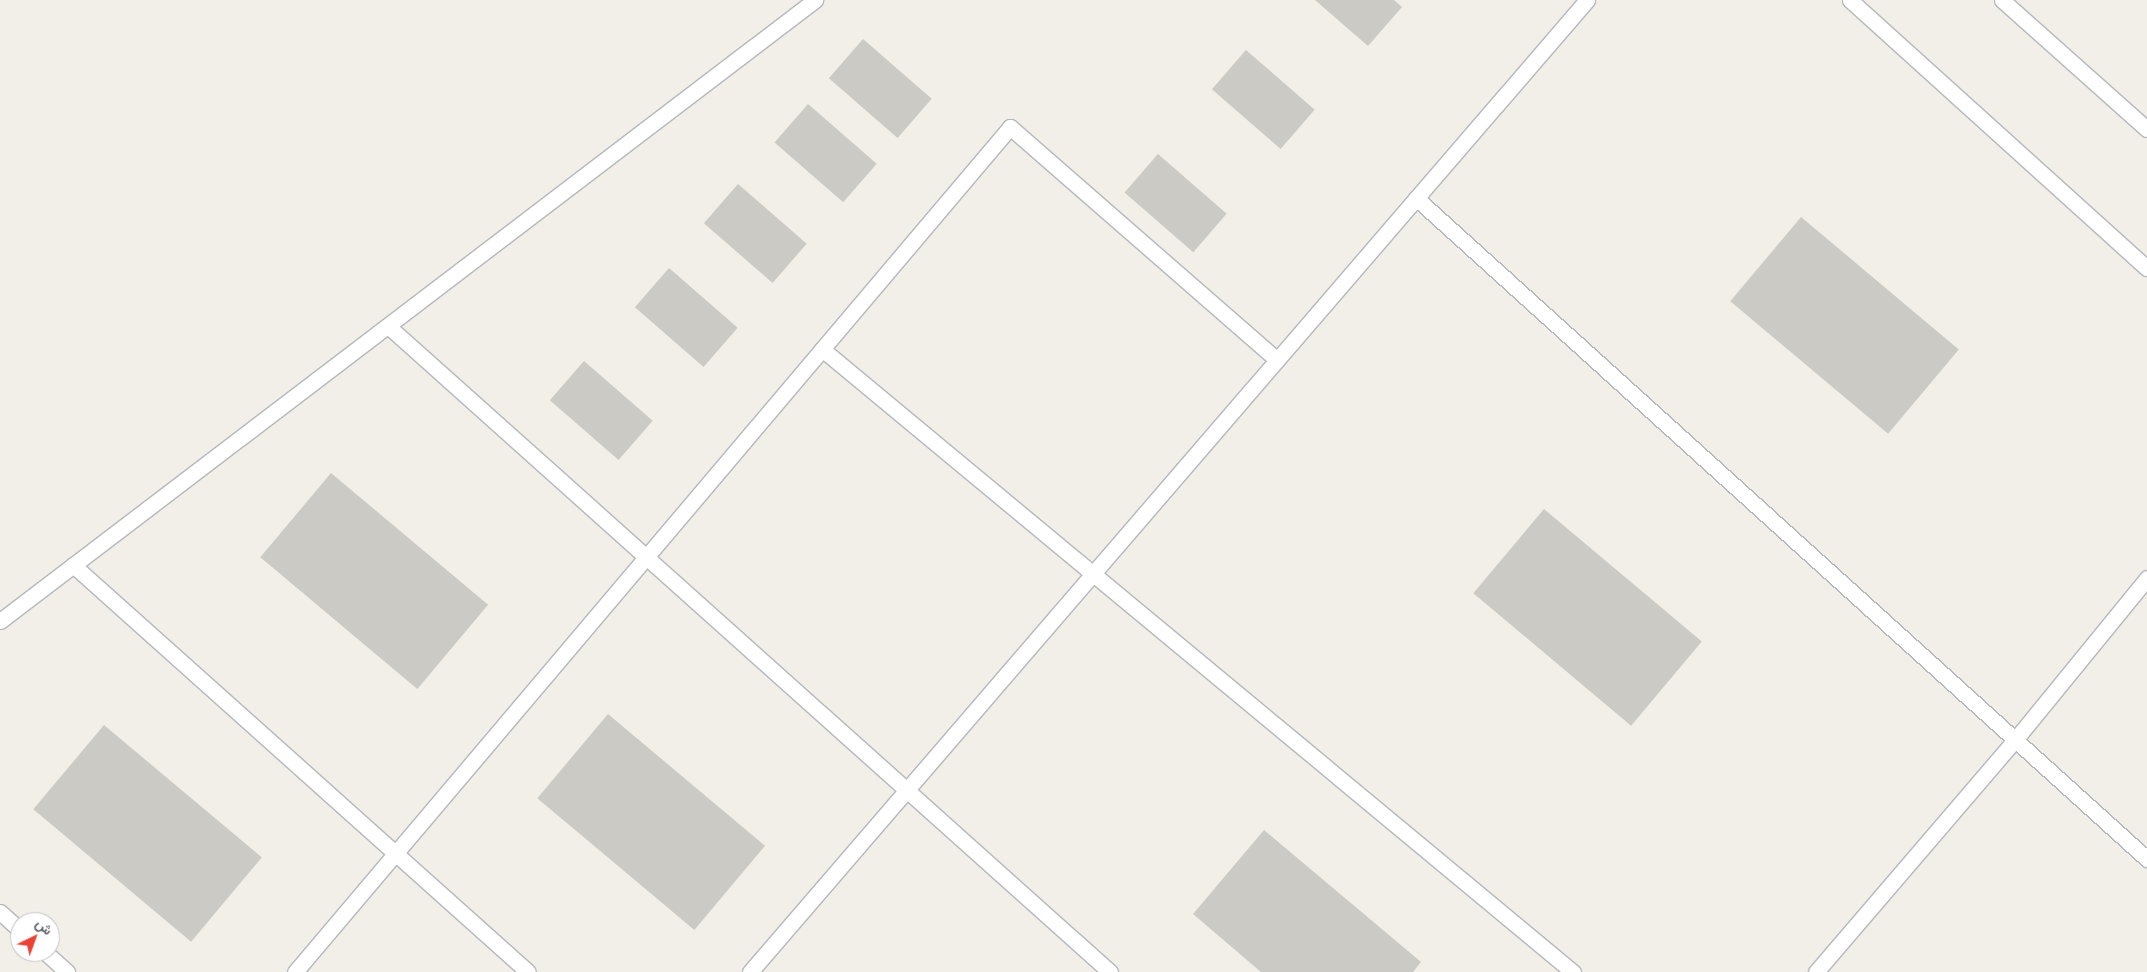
<!DOCTYPE html>
<meta charset="utf-8">
<style>
body{margin:0}
#map{position:relative;width:2147px;height:972px;overflow:hidden;background:#f1efe8;font-family:"Exo 2",Vazirmatn,sans-serif}
div>[style]{position:absolute}
.building>*{inset:0;background:#cccac5;transform-origin:0 0}
.roads{filter:drop-shadow(1px 0 #b5b8bc) drop-shadow(-1px 0 #b5b8bc) drop-shadow(0 1px #b5b8bc) drop-shadow(0 -1px #b5b8bc)}
.lane>*{height:15px;margin:-7.5px;padding:0 7.5px;transform-origin:7.5px;border-radius:7.5px;background:#fff}
span{translate:-50% -50%;white-space:nowrap;text-align:center;line-height:1.15;-webkit-text-stroke:4px #fff;paint-order:stroke}
.north{position:absolute;left:10px;top:912px;width:50px;height:50px;box-sizing:border-box;background:#fff;border:1px solid #bfc1c3;border-radius:50%;rotate:42deg;font-size:14px;font-weight:700;line-height:20px;text-align:center;color:#5f6368}
.north::after{content:'';display:block;margin:auto;width:18px;height:22px;background:#ea4335;clip-path:polygon(50% 0,100% 100%,50% 72%,0 100%)}
</style>
<div id="map">
<div class="building">
<i style="clip-path:polygon(1315px 0,1394px 0,1402px 7px,1368px 46px)"></i>
<i style="left:863px;top:39px;width:91px;height:52px;rotate:41deg"></i>
<i style="left:1246px;top:50px;width:91px;height:52px;rotate:41deg"></i>
<i style="left:808px;top:104px;width:91px;height:51px;rotate:41deg"></i>
<i style="left:1158px;top:154px;width:91px;height:51px;rotate:41deg"></i>
<i style="left:738px;top:184px;width:91px;height:52px;rotate:41deg"></i>
<i style="left:1801px;top:217px;width:206px;height:110px;rotate:40deg"></i>
<i style="left:669px;top:268px;width:91px;height:52px;rotate:41deg"></i>
<i style="left:584px;top:361px;width:91px;height:52px;rotate:41deg"></i>
<i style="left:331px;top:473px;width:205px;height:110px;rotate:40deg"></i>
<i style="left:1544px;top:509px;width:206px;height:110px;rotate:40deg"></i>
<i style="left:608px;top:714px;width:205px;height:110px;rotate:40deg"></i>
<i style="left:104px;top:725px;width:206px;height:110px;rotate:40deg"></i>
<i style="clip-path:polygon(1264px 830px,1421px 962px,1413px 972px,1261px 972px,1193px 914px)"></i>
</div>
<div class="roads">
<div class="lane">
<i style="left:1850px;top:0;width:400px;rotate:42.1deg"></i>
<i style="left:2002px;top:0;width:194px;rotate:41.7deg"></i>
<i style="left:1416px;top:198px;width:986px;rotate:42.12deg"></i>
<i style="left:388px;top:326px;width:969px;rotate:41.82deg"></i>
<i style="left:822px;top:349px;width:976px;rotate:39.68deg"></i>
<i style="left:73px;top:565px;width:610px;rotate:41.81deg"></i>
<i style="left:0;top:621px;width:1025px;rotate:-37.31deg"></i>
<i style="left:0;top:912px;width:27px;rotate:42deg"></i>
<i style="left:45px;top:952px;width:30px;rotate:42deg"></i>
<i style="left:295px;top:972px;width:1107px;rotate:-49.76deg"></i>
<i style="left:1010px;top:127px;width:354px;rotate:41.1deg"></i>
<i style="left:750px;top:972px;width:1283px;rotate:-49.27deg"></i>
<i style="left:1816px;top:972px;width:306px;rotate:-49.4deg"></i>
<i style="left:2015px;top:740px;width:209px;rotate:-50.8deg"></i>
</div>
</div>
<div class="north">ش</div>
</div>
